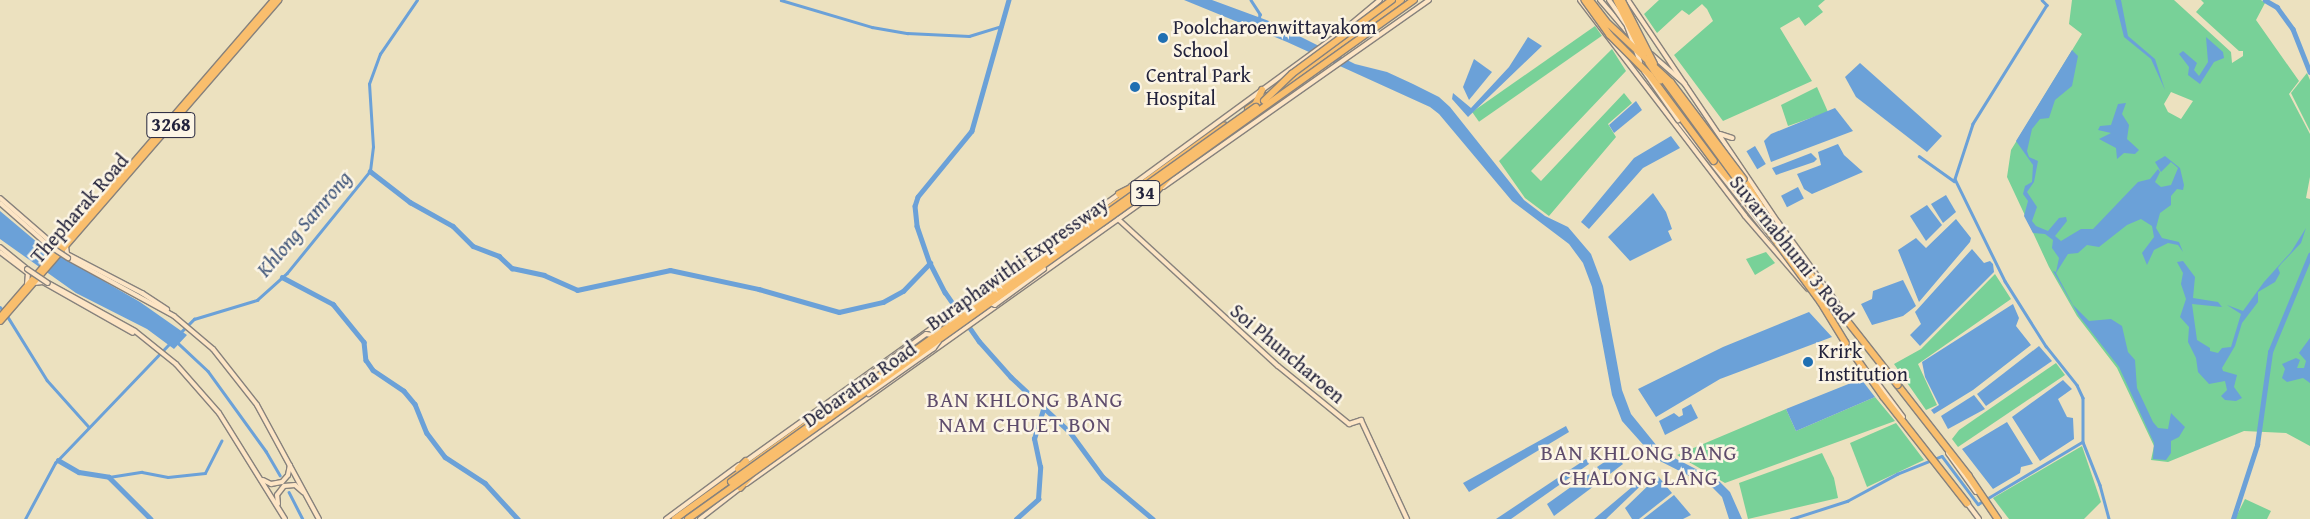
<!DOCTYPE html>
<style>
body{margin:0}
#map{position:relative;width:2310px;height:519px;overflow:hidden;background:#ece1bf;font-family:"Gentium Book Plus",serif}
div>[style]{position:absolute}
.green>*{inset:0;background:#78d198;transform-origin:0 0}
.water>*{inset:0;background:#6ba1d8;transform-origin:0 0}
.canal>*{height:2.5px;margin:-1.25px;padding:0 1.25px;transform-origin:1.25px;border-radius:1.25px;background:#6ba1d8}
.river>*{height:4.5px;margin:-2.25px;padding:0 2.25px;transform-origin:2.25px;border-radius:2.25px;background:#6ba1d8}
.roads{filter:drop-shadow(1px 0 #87827d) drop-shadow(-1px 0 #87827d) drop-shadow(0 1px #87827d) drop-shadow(0 -1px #87827d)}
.secondary>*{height:4px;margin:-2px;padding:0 2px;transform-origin:2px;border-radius:2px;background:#fde5c5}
.primary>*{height:4.5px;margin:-2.25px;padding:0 2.25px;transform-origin:2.25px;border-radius:2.25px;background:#f9be6d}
.highway>*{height:5.5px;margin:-2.75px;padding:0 2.75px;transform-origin:2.75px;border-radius:2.75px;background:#f9be6d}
.bridges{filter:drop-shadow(1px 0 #87827d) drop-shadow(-1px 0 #87827d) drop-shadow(0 1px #87827d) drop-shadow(0 -1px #87827d)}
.secondary-bridge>*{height:4px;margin:-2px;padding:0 2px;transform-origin:2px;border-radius:2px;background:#fde5c5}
.highway-bridge>*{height:5.5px;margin:-2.75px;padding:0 2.75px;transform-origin:2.75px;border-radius:2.75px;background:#f9be6d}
.dots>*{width:14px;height:14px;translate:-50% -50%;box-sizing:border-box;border:2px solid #fcf5e5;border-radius:50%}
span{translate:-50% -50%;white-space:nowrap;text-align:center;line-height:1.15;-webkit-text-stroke:5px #fcf5e5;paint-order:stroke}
.shield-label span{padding:1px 4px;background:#fcf5e5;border:1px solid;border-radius:4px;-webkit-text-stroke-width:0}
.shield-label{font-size:19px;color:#22223b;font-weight:700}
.poi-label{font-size:20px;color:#22223b}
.left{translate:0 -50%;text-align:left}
.street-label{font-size:20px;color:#22223b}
.water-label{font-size:21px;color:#3f557a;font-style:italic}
.quarter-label{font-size:22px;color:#5e4c6c;letter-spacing:1px}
</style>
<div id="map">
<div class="green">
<i style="clip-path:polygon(1659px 0,1825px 0,1818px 6px,1823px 12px,1805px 26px,1799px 17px,1780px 28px,1812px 81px,1723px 121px,1674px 55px,1713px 21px,1707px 9px,1702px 4px,1689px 15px,1682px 10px,1657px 33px,1644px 14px)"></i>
<i style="clip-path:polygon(evenodd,2072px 0,2174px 0,2231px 52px,2232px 63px,2243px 56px,2243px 51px,2239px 51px,2196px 12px,2204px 3px,2201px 0,2261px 0,2265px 3px,2256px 20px,2299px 81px,2289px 94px,2310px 134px,2310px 177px,2306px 198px,2310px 199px,2310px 446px,2286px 433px,2244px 431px,2168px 462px,2151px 460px,2154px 446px,2117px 368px,2077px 316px,2049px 267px,2007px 177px,2011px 150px,2082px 34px,2069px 24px,2072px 0,2171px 92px,2193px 101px,2181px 119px,2168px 112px,2164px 104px,2171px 92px)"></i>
<i style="left:1595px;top:26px;width:12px;height:150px;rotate:55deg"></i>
<i style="clip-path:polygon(1612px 49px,1626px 71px,1531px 171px,1541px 181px,1624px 93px,1632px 103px,1608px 124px,1616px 137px,1549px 216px,1525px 198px,1499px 161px)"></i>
<i style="clip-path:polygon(2307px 73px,2310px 80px,2310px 131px,2291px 93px)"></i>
<i style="clip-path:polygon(1817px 87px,1828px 112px,1788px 126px,1781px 105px)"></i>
<i style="clip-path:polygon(1766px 252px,1775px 263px,1755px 275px,1746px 259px)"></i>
<i style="clip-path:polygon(1995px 274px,2011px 299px,1918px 364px,1937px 405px,1926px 410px,1894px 364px,1921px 349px)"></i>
<i style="clip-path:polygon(2056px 363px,2065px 375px,1958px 447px,1952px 439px,1959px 430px)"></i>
<i style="clip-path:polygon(1875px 397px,1895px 421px,1725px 483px,1677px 455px,1786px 409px,1796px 431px)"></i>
<i style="clip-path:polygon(1896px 423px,1924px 460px,1867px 487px,1850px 443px)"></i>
<i style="clip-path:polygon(2082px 446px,2101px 502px,2084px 519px,2009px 519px,1993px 498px)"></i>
<i style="clip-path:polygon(1822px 453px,1834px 478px,1838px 498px,1748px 519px,1739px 483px)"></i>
<i style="clip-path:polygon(2245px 499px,2271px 511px,2267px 519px,2235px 519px)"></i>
</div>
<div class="water">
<i style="clip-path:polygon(1184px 0,1212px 0,1269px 21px,1355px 64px,1387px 72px,1413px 84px,1439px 97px,1450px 107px,1524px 200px,1545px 216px,1568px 227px,1591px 254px,1603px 286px,1622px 390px,1631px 414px,1661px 451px,1719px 481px,1730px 492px,1742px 519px,1729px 519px,1722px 497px,1713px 488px,1656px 459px,1622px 421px,1612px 395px,1592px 287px,1583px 263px,1569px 244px,1512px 201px,1439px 114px,1430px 107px,1287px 42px)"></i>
<i style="clip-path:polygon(2115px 0,2121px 0,2128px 36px,2155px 59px,2165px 90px,2151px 59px,2124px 37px)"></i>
<i style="clip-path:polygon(1528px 37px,1542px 46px,1468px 117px,1452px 99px,1453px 93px,1471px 108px,1509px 67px)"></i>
<i style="clip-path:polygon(2206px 37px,2223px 52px,2224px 58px,2214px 62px,2200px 84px,2188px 75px,2189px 67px,2179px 54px,2183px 51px,2197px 63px,2194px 70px,2199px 76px,2208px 62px)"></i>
<i style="clip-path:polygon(2072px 50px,2078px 56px,2072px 86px,2055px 100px,2049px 118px,2040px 119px,2032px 129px,2027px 151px,2029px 157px,2038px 161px,2034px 182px,2027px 192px,2037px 207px,2032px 221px,2036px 226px,2048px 231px,2059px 218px,2066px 217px,2067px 221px,2055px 236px,2061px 241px,2081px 229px,2093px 229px,2138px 182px,2150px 179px,2158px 169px,2160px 172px,2155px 182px,2161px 187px,2171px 185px,2178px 168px,2171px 162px,2161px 172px,2155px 162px,2165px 156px,2180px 168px,2184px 185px,2183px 190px,2177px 189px,2171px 196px,2171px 205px,2160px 213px,2156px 228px,2162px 238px,2179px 242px,2183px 252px,2178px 245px,2168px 243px,2154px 250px,2147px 265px,2142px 253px,2154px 237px,2152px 226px,2141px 219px,2127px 225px,2099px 247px,2087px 245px,2078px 253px,2068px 254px,2056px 273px,2073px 305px,2089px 321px,2111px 319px,2122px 326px,2128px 352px,2135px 360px,2137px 388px,2153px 422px,2158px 428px,2168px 429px,2171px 413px,2185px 427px,2179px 437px,2171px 441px,2171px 453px,2166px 460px,2153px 459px,2154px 443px,2119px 367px,2079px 316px,2053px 271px,2056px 272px,2059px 258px,2052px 248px,2053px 240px,2045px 234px,2033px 233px,2024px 216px,2028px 201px,2023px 194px,2025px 186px,2032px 182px,2033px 165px,2016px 141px)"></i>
<i style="clip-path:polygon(1474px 59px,1492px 72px,1469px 100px,1463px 87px)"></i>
<i style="clip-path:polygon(1860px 63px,1942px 136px,1927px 152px,1856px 97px,1845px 77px)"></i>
<i style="clip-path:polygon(1636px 101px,1642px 110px,1614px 133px,1609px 125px)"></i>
<i style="clip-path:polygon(2126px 103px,2122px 114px,2129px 125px,2127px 139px,2139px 150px,2135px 154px,2124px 153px,2117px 159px,2116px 148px,2099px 139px,2111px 133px,2098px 130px,2100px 126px,2111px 125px,2118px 104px)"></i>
<i style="clip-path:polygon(1835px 108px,1853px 131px,1771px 162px,1764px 141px,1771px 134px)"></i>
<i style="clip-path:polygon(1671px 136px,1680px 148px,1643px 168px,1589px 229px,1581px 222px,1634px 158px)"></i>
<i style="clip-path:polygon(1838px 144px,1844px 155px,1863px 172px,1812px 194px,1804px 189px,1797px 174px,1821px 165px,1818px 152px)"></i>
<i style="left:1755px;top:146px;width:21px;height:10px;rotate:59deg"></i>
<i style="clip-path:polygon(1811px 153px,1817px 159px,1814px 162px,1776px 175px,1772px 168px)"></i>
<i style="left:1798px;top:187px;width:13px;height:19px;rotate:63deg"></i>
<i style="clip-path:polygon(1653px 193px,1666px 212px,1672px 229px,1668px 231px,1672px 240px,1630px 261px,1608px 237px)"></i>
<i style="clip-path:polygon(1946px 195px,1956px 212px,1943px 223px,1931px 204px)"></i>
<i style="clip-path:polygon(1927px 205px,1942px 225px,1926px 241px,1910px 216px)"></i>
<i style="clip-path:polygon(0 211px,38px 243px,140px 302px,187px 335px,174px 349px,147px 329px,76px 293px,0 239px)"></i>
<i style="clip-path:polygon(1956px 219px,1971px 238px,1970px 242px,1919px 302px,1898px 250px,1916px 238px,1926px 248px)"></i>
<i style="clip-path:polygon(2306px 228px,2301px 243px,2281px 264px,2278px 268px,2280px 273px,2275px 282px,2258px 292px,2258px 302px,2242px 323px,2235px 346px,2222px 368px,2223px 371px,2237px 375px,2234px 387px,2242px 398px,2236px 401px,2225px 400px,2221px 396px,2227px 390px,2225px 381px,2209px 384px,2198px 372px,2196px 358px,2188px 342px,2189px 327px,2180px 317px,2186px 299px,2181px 284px,2183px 273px,2177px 262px,2183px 261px,2195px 277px,2193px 298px,2218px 302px,2222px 307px,2192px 304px,2197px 340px,2210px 348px,2210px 351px,2218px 353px,2222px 348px,2231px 347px,2241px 314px,2227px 305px,2243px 311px,2264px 282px,2291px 252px)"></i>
<i style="clip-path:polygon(1972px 249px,1984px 263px,1990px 261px,1993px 264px,1994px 272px,1920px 346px,1910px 335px,1921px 324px,1915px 312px)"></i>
<i style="clip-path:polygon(1903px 280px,1916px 306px,1903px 316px,1872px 325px,1861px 304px,1872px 299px,1873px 291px)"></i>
<i style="clip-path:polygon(2013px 304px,2019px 318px,2016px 326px,2031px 345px,1973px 390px,1934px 414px,1931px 410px,1939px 405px,1925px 377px,1922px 362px)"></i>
<i style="clip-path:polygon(1809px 312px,1832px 337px,1720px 379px,1656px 417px,1638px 389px,1723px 347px)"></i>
<i style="clip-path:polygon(2310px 338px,2310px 383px,2303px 378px,2287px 382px,2282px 378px,2285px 369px,2282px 364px,2296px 358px,2300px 360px,2297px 368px,2304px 368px,2306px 361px,2299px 353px)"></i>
<i style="clip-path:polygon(2039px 346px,2052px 361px,1986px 406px,1977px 394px)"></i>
<i style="clip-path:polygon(1861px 379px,1875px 397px,1796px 431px,1786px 409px)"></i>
<i style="clip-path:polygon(2063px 380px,2072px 389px,2058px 399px,2067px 417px,2073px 418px,2074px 439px,2040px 461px,2012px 417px)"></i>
<i style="clip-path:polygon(1974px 395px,1985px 409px,1948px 429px,1941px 416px)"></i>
<i style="clip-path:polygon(1691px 404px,1698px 418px,1665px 435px,1659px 421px,1674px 413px,1679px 417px,1683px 415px,1682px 409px)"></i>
<i style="clip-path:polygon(2007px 422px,2033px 464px,2021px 467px,2020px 473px,1993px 489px,1962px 449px)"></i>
<i style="clip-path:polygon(1566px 426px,1569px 432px,1469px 492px,1463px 483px)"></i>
<i style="clip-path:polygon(1615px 455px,1623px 464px,1606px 477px,1597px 467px)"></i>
<i style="clip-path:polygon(1586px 459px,1589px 464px,1511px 519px,1496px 519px)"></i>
<i style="clip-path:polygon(1651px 471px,1655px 472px,1606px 519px,1594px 519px)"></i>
<i style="clip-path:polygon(1589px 474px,1598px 483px,1554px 516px,1547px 504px)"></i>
<i style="clip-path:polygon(1658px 476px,1672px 493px,1639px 519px,1632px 519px,1625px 508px)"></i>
<i style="clip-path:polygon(1674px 495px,1691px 515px,1683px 519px,1643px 519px)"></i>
</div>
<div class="canal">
<i style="left:781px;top:0;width:95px;rotate:16.5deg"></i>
<i style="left:872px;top:27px;width:36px;rotate:10deg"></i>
<i style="left:907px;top:33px;width:62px;rotate:2.8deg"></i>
<i style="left:969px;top:36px;width:34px;rotate:-17deg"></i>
<i style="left:1251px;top:0;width:17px;rotate:57deg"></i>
<i style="left:1260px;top:14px;width:8px;rotate:97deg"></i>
<i style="left:2042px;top:0;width:7px;rotate:45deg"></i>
<i style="left:2047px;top:5px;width:140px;rotate:121.9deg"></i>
<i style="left:1973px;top:124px;width:58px;rotate:108.1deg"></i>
<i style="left:1955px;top:179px;width:114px;rotate:63.9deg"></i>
<i style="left:2005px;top:281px;width:77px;rotate:57.8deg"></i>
<i style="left:2046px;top:346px;width:50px;rotate:51.5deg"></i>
<i style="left:2077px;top:385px;width:14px;rotate:65deg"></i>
<i style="left:2083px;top:398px;width:44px;rotate:90deg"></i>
<i style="left:2083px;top:442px;width:46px;rotate:68.4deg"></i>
<i style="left:2100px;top:485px;width:35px;rotate:75deg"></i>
<i style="left:1919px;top:156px;width:43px;rotate:35.5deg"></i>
<i style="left:0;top:307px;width:1px;rotate:45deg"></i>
<i style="left:8px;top:317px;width:74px;rotate:58.2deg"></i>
<i style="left:47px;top:380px;width:63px;rotate:48.2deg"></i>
<i style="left:180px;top:333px;width:20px;rotate:-45deg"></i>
<i style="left:194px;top:319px;width:66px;rotate:-16.8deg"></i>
<i style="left:257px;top:300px;width:40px;rotate:-42deg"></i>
<i style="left:287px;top:273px;width:132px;rotate:-50.9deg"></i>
<i style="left:370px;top:171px;width:24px;rotate:-83deg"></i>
<i style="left:373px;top:147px;width:63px;rotate:-93.6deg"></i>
<i style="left:369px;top:84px;width:32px;rotate:-70deg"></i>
<i style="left:380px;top:54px;width:65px;rotate:-55.6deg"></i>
<i style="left:178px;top:343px;width:41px;rotate:43deg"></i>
<i style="left:208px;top:371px;width:99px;rotate:54.1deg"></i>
<i style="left:266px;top:451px;width:28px;rotate:60deg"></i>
<i style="left:109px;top:477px;width:33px;rotate:-9deg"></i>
<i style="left:142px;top:472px;width:26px;rotate:11deg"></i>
<i style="left:168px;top:477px;width:37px;rotate:-6deg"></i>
<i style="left:205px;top:473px;width:36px;rotate:-63deg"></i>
<i style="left:289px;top:492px;width:30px;rotate:63deg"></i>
<i style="left:25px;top:519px;width:64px;rotate:-61.8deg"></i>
<i style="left:55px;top:463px;width:165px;rotate:-46.2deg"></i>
<i style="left:1791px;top:519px;width:59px;rotate:-17.8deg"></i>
<i style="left:1847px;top:501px;width:57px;rotate:-28.4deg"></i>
<i style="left:1897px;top:474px;width:48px;rotate:-21.8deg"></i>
<i style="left:1942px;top:456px;width:60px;rotate:53.1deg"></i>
<i style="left:1978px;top:504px;width:121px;rotate:-30.8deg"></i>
</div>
<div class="river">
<i style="left:1009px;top:0;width:136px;rotate:105.8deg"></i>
<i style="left:972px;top:131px;width:85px;rotate:129.3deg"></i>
<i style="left:918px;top:197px;width:9px;rotate:108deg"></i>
<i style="left:915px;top:206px;width:20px;rotate:84deg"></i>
<i style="left:917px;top:226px;width:39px;rotate:71deg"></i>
<i style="left:930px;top:263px;width:33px;rotate:63deg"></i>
<i style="left:945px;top:292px;width:60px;rotate:55.2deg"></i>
<i style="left:979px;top:341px;width:48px;rotate:48.4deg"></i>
<i style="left:1011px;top:377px;width:81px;rotate:43deg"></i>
<i style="left:1070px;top:432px;width:56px;rotate:53.7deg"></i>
<i style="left:1103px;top:477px;width:65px;rotate:40deg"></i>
<i style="left:2265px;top:0;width:14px;rotate:30deg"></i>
<i style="left:2277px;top:7px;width:27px;rotate:54deg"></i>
<i style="left:2293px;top:29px;width:46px;rotate:68.4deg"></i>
<i style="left:370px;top:171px;width:51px;rotate:37.8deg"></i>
<i style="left:410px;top:202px;width:49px;rotate:29.2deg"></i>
<i style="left:453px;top:226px;width:28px;rotate:45deg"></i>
<i style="left:473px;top:246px;width:28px;rotate:21deg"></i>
<i style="left:499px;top:256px;width:18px;rotate:43deg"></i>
<i style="left:512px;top:268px;width:33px;rotate:12deg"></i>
<i style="left:544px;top:275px;width:36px;rotate:24deg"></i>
<i style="left:577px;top:290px;width:95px;rotate:-12.1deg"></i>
<i style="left:670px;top:270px;width:91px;rotate:12.1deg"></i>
<i style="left:759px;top:289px;width:83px;rotate:16deg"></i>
<i style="left:839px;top:312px;width:45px;rotate:-12.8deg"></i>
<i style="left:883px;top:302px;width:23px;rotate:-29deg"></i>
<i style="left:903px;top:291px;width:39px;rotate:-46deg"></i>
<i style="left:282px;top:277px;width:58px;rotate:27.9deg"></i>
<i style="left:333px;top:304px;width:49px;rotate:50.8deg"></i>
<i style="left:364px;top:342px;width:18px;rotate:84deg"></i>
<i style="left:366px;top:360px;width:12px;rotate:55deg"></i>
<i style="left:373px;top:370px;width:37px;rotate:34deg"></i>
<i style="left:404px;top:391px;width:17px;rotate:50deg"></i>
<i style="left:415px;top:404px;width:31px;rotate:68deg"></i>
<i style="left:427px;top:433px;width:30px;rotate:53deg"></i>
<i style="left:445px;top:457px;width:48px;rotate:33deg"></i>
<i style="left:485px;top:483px;width:49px;rotate:47.5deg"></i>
<i style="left:58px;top:460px;width:24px;rotate:30deg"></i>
<i style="left:79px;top:472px;width:30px;rotate:9deg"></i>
<i style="left:109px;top:477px;width:59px;rotate:45deg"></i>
<i style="left:1016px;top:519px;width:30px;rotate:-42deg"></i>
<i style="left:1038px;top:499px;width:32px;rotate:-86deg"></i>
<i style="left:1040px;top:467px;width:29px;rotate:-102deg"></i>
<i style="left:1034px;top:439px;width:34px;rotate:-73deg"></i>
<i style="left:2233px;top:519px;width:78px;rotate:-72deg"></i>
<i style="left:2257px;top:445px;width:94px;rotate:-82deg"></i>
<i style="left:2270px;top:352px;width:105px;rotate:-67.6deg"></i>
</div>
<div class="roads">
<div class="secondary">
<i style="left:1580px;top:0;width:272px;rotate:52.6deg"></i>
<i style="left:1745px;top:216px;width:96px;rotate:49.2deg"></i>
<i style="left:1600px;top:0;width:48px;rotate:49.3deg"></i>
<i style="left:1628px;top:0;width:268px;rotate:56deg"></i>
<i style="left:1778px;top:222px;width:100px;rotate:53.9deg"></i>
<i style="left:1651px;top:54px;width:45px;rotate:41.4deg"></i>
<i style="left:1678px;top:120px;width:165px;rotate:51.9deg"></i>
<i style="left:1720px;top:134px;width:13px;rotate:18deg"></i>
<i style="left:1131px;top:186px;width:258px;rotate:-36.2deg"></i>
<i style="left:1339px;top:34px;width:53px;rotate:-39.7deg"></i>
<i style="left:1163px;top:187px;width:325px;rotate:-35.1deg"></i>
<i style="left:0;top:198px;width:69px;rotate:40.9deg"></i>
<i style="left:52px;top:243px;width:11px;rotate:-5deg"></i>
<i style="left:0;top:203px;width:64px;rotate:41.2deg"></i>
<i style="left:1118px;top:219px;width:217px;rotate:42.6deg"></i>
<i style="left:1278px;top:366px;width:92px;rotate:39.2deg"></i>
<i style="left:1349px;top:424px;width:13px;rotate:-18deg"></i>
<i style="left:1361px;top:420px;width:109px;rotate:65.1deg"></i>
<i style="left:66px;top:246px;width:8px;rotate:83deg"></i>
<i style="left:67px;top:254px;width:85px;rotate:27.5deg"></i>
<i style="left:142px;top:293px;width:30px;rotate:33deg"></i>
<i style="left:0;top:247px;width:35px;rotate:39deg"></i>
<i style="left:0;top:252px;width:35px;rotate:37deg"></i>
<i style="left:28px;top:273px;width:11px;rotate:95deg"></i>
<i style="left:1035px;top:256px;width:56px;rotate:-34.8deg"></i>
<i style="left:68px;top:258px;width:121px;rotate:28.7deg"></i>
<i style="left:174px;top:316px;width:51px;rotate:40.2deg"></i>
<i style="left:213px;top:349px;width:71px;rotate:51.8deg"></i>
<i style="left:257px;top:405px;width:130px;rotate:61.5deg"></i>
<i style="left:1044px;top:269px;width:71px;rotate:-35.3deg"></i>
<i style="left:34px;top:283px;width:9px;rotate:-6deg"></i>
<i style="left:43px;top:282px;width:103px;rotate:29.5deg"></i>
<i style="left:48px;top:283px;width:99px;rotate:28.9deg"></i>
<i style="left:135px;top:331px;width:53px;rotate:38.8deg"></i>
<i style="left:176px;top:364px;width:65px;rotate:48.7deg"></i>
<i style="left:219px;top:413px;width:125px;rotate:58.1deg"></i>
<i style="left:1870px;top:373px;width:55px;rotate:53.1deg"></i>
<i style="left:815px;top:414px;width:57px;rotate:-35.7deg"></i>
<i style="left:841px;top:415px;width:35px;rotate:-37deg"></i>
<i style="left:1948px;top:453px;width:48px;rotate:54.3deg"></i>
<i style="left:745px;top:462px;width:460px;rotate:-35.6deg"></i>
<i style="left:263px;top:480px;width:9px;rotate:27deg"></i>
<i style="left:271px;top:484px;width:11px;rotate:-10deg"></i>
<i style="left:282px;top:482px;width:9px;rotate:-49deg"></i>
<i style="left:288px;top:475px;width:10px;rotate:-79deg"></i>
<i style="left:746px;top:484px;width:502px;rotate:-35.43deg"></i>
<i style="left:1967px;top:503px;width:20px;rotate:53deg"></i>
<i style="left:278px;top:504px;width:9px;rotate:-96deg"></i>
<i style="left:277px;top:495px;width:11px;rotate:-52deg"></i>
<i style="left:284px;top:486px;width:11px;rotate:-5deg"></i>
<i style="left:295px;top:485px;width:11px;rotate:41deg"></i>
<i style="left:666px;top:519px;width:91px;rotate:-36.5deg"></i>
<i style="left:700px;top:519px;width:51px;rotate:-37.8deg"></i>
</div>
<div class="primary">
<i style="left:0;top:316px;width:418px;rotate:-49.2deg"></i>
<i style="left:0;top:321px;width:425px;rotate:-49.1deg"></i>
</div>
<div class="highway">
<i style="left:1287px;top:82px;width:140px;rotate:-35.7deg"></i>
<i style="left:1274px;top:94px;width:21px;rotate:-35deg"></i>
<i style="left:1256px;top:103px;width:14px;rotate:-65deg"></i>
<i style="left:1248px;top:109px;width:23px;rotate:-34deg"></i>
<i style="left:1718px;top:159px;width:17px;rotate:54deg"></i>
<i style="left:1714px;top:161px;width:35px;rotate:49deg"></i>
<i style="left:1744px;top:179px;width:60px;rotate:57.9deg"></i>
<i style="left:1119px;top:194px;width:18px;rotate:-27deg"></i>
<i style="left:1154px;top:194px;width:25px;rotate:-48deg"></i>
<i style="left:1748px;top:194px;width:16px;rotate:52deg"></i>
<i style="left:1059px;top:244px;width:203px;rotate:-35.6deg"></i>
<i style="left:1846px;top:343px;width:66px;rotate:54.9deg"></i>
<i style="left:1884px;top:397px;width:135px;rotate:51.9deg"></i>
<i style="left:1898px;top:385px;width:115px;rotate:52deg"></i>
<i style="left:1969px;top:476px;width:52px;rotate:56deg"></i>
<i style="left:738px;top:469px;width:11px;rotate:-45deg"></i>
<i style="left:740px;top:488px;width:19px;rotate:-47deg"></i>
<i style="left:675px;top:519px;width:333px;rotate:-35.6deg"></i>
</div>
</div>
<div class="bridges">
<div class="secondary-bridge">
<i style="left:1609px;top:0;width:32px;rotate:55deg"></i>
<i style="left:1627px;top:26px;width:38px;rotate:70deg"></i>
<i style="left:1644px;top:71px;width:60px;rotate:55.2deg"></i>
<i style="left:48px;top:245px;width:24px;rotate:33deg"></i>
<i style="left:1035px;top:256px;width:61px;rotate:143.7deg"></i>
<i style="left:986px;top:292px;width:8px;rotate:104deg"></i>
<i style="left:984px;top:300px;width:12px;rotate:24deg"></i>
<i style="left:995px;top:305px;width:61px;rotate:-36.3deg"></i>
<i style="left:27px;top:269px;width:25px;rotate:34deg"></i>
<i style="left:861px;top:381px;width:80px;rotate:-35.9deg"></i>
<i style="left:926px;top:334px;width:11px;rotate:10deg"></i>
<i style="left:937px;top:336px;width:5px;rotate:68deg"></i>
<i style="left:939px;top:341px;width:9px;rotate:126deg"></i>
<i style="left:934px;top:348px;width:80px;rotate:144.7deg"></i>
</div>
<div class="highway-bridge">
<i style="left:1585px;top:0;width:43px;rotate:54.5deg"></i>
<i style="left:1610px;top:35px;width:57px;rotate:45deg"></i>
<i style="left:1650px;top:75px;width:107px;rotate:53.3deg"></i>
<i style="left:1590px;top:0;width:31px;rotate:52deg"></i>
<i style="left:1609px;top:24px;width:85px;rotate:43.1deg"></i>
<i style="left:1671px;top:82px;width:121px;rotate:53deg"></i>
<i style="left:1617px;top:0;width:61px;rotate:63.9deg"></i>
<i style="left:1622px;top:0;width:71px;rotate:63.1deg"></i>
<i style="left:1649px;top:63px;width:21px;rotate:55deg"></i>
<i style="left:1661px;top:75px;width:147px;rotate:53.8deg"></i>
<i style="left:1264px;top:101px;width:39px;rotate:-44deg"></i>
<i style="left:1292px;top:74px;width:124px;rotate:-36.5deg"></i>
<i style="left:1737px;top:187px;width:142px;rotate:53.9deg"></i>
<i style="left:1821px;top:302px;width:48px;rotate:58.6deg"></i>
<i style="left:1776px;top:230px;width:197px;rotate:51.8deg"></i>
<i style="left:731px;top:482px;width:645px;rotate:-35.54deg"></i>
<i style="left:688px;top:519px;width:892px;rotate:-35.56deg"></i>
</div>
</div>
<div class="dots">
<i style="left:1163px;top:38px;background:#1f6fb2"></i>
<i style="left:1135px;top:87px;background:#1f6fb2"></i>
<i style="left:1808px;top:362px;background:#1f6fb2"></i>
</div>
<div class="shield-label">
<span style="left:171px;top:125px">3268</span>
<span style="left:1145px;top:193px">34</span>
</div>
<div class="poi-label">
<span class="left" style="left:1173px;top:38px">Poolcharoenwittayakom<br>School</span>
<span class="left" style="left:1146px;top:86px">Central Park<br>Hospital</span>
<span class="left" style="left:1818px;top:362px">Krirk<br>Institution</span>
</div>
<div class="street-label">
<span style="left:79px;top:208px;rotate:-49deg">Thepharak Road</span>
<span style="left:1792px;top:249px;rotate:51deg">Suvarnabhumi 3 Road</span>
<span style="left:1017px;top:263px;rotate:-35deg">Buraphawithi Expressway</span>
<span style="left:1288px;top:353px;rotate:40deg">Soi Phuncharoen</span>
<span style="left:859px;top:384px;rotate:-35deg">Debaratna Road</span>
</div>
<div class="water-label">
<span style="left:304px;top:224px;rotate:-49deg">Khlong Samrong</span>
</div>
<div class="quarter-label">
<span style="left:1025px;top:412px">BAN KHLONG BANG<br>NAM CHUET BON</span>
<span style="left:1639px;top:465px">BAN KHLONG BANG<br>CHALONG LANG</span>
</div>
</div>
